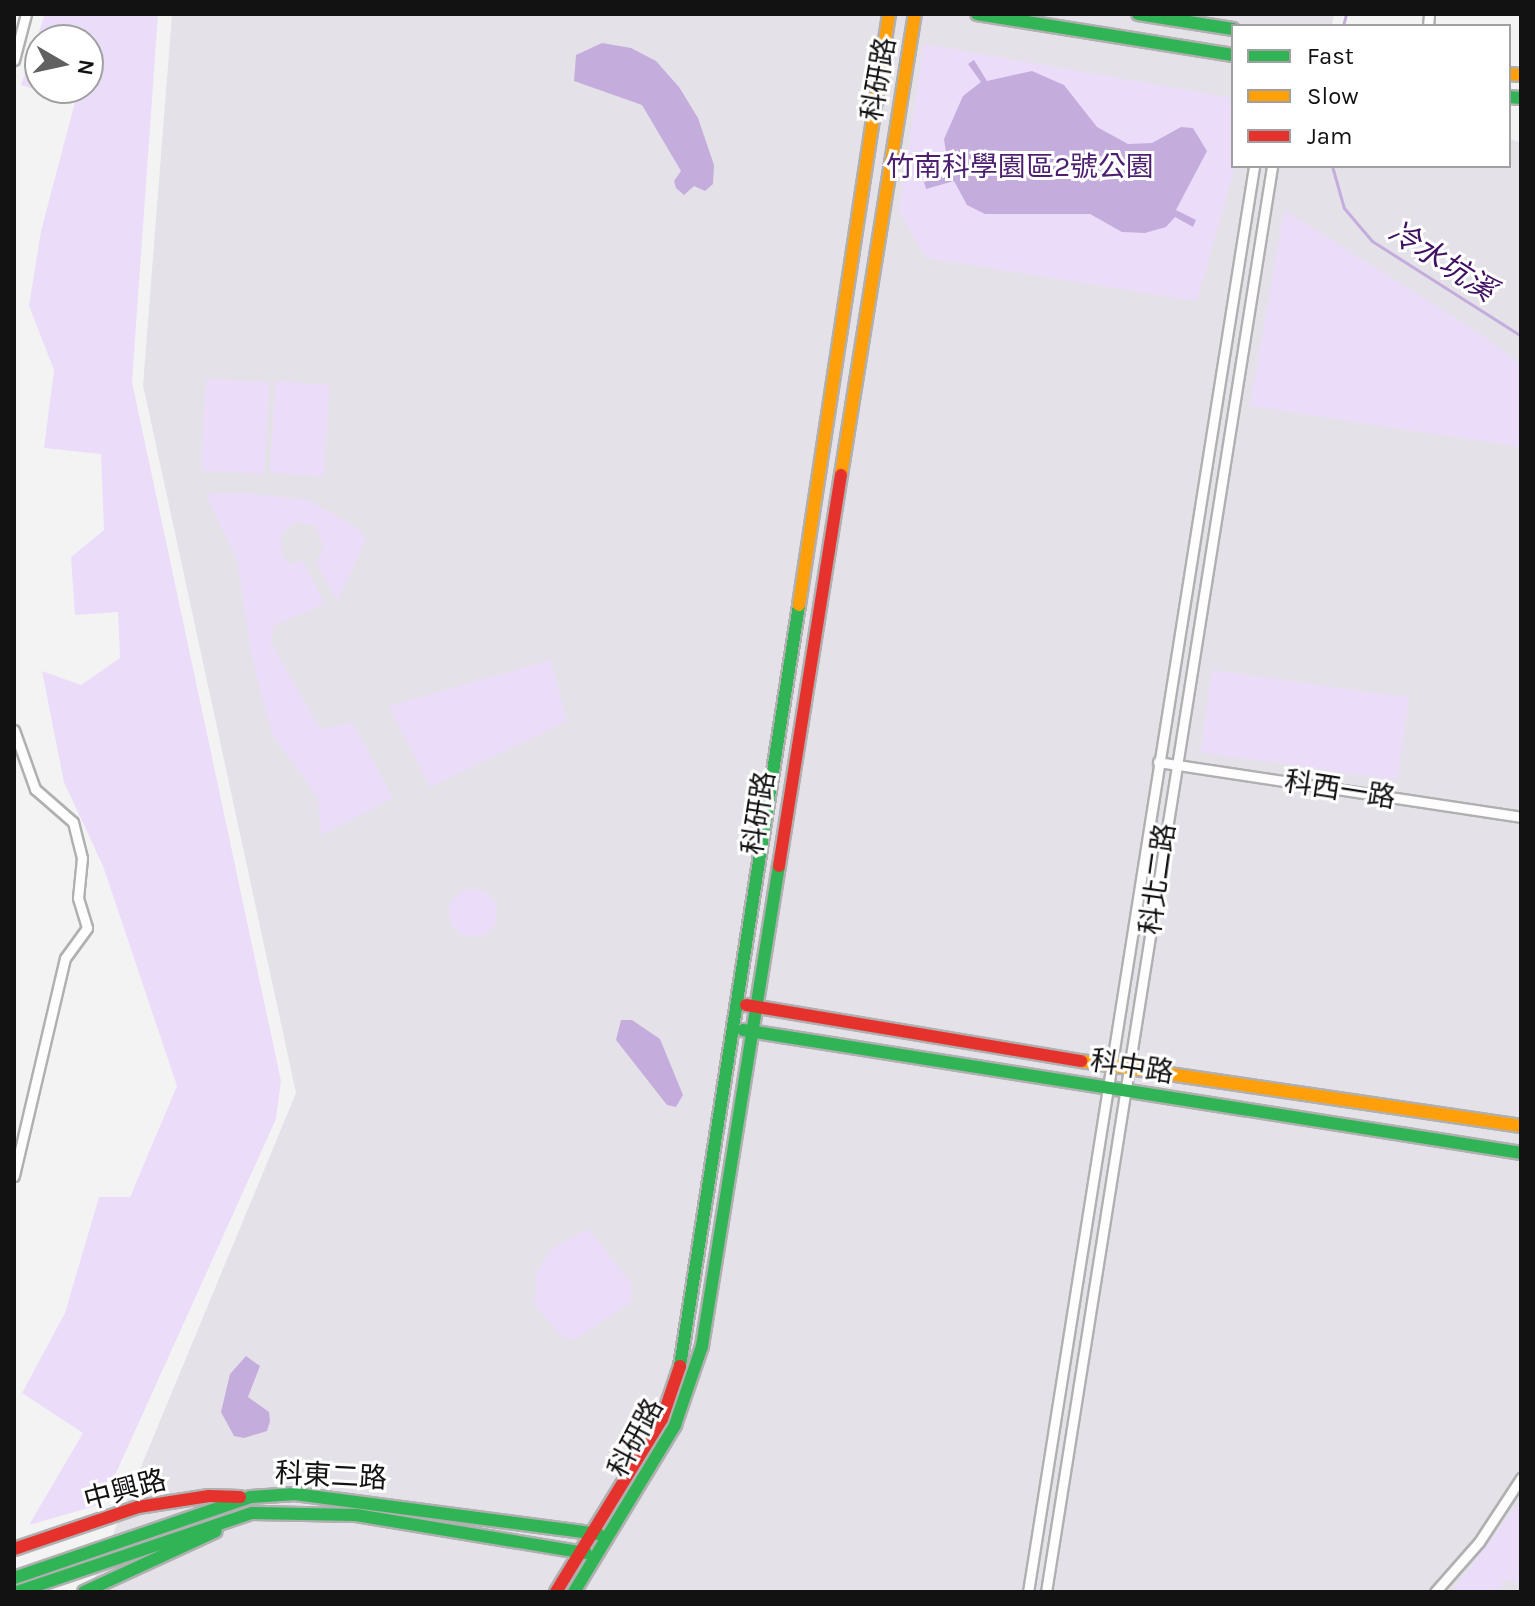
<!DOCTYPE html>
<meta charset="utf-8">
<style>
body{margin:0}
#map{position:relative;width:1535px;height:1606px;overflow:hidden;background:#f3f3f4;font-family:Karla,"Noto Sans TC",sans-serif}
div>[style]{position:absolute}
.built>*{inset:0;background:#e4e2e8}
.green>*{inset:0;background:#ebddfa;transform-origin:0 0}
.round{border-radius:50%}
.water>*{inset:0;background:#c4addd}
.stream>*{height:3px;margin:-1.5px;padding:0 1.5px;transform-origin:1.5px;border-radius:1.5px;background:#c4addd}
.roads{filter:drop-shadow(2px 0 #b0b0b1) drop-shadow(-2px 0 #b0b0b1) drop-shadow(0 2px #b0b0b1) drop-shadow(0 -2px #b0b0b1)}
.street>*{height:9px;margin:-4.5px;padding:0 4.5px;transform-origin:4.5px;border-radius:4.5px;background:#fdfdfd}
.fast>*{height:12px;margin:-6px;padding:0 6px;transform-origin:6px;border-radius:6px;background:#30b455}
.slow>*{height:12px;margin:-6px;padding:0 6px;transform-origin:6px;border-radius:6px;background:#ff9f0a}
.jam>*{height:12px;margin:-6px;padding:0 6px;transform-origin:6px;border-radius:6px;background:#e5322d}
span{translate:-50% -50%;white-space:nowrap;text-align:center;line-height:1.15;-webkit-text-stroke:6px #fff;paint-order:stroke}
.street-label{font-size:28px;color:#131213}
.park-label{font-size:28px;color:#4c1f70}
.water-label{font-size:30px;color:#401162;font-style:italic}
.frame{position:absolute;inset:0;border:16px solid #131213;pointer-events:none}
.legend{position:absolute;left:1231px;top:24px;width:280px;height:144px;box-sizing:border-box;background:#fff;border:2px solid #a1a0a1;margin:0;padding:10px 14px;list-style:none;font-size:24px;color:#131213}
.legend li{display:flex;align-items:center;gap:16px;height:40px}
.legend b{width:40px;border:2px solid #a1a0a1}
.north{position:absolute;left:24px;top:24px;width:80px;height:80px;box-sizing:border-box;background:#fff;border:2px solid #a1a0a1;border-radius:50%;rotate:99deg;font-size:22px;font-weight:700;line-height:32px;text-align:center;color:#131213}
.north::after{content:'';display:block;margin:auto;width:28px;height:36px;background:#616162;clip-path:polygon(50% 0,100% 100%,50% 72%,0 100%)}
</style>
<div id="map">
<div class="built">
<i style="clip-path:polygon(172px 14px,1334px 14px,1332px 26px,1233px 26px,1233px 166px,1509px 166px,1509px 138px,1521px 143px,1521px 1591px,89px 1592px,296px 1093px,143px 385px)"></i>
</div>
<div class="green">
<i style="clip-path:polygon(evenodd,45px 14px,158px 14px,132px 382px,281px 1081px,276px 1119px,102px 1504px,29px 1525px,83px 1433px,22px 1393px,65px 1313px,99px 1197px,130px 1197px,177px 1086px,103px 866px,64px 782px,42px 671px,81px 685px,120px 658px,118px 612px,75px 615px,71px 557px,104px 530px,101px 454px,44px 448px,54px 370px,29px 306px,41px 231px,75px 102px,21px 85px,45px 14px,40px 40px,88px 40px,88px 88px,40px 88px,40px 40px)"></i>
<i style="clip-path:polygon(924px 44px,1233px 98px,1235px 166px,1197px 301px,927px 258px,899px 211px)"></i>
<i style="clip-path:polygon(1284px 210px,1482px 335px,1521px 365px,1521px 447px,1250px 406px)"></i>
<i style="left:206px;top:379px;width:63px;height:92px;rotate:3deg"></i>
<i style="left:276px;top:381px;width:54px;height:92px;rotate:4deg"></i>
<i style="clip-path:polygon(246px 493px,308px 500px,360px 530px,366px 540px,337px 601px,317px 563px,324px 545px,315px 525px,295px 522px,281px 534px,282px 555px,289px 564px,303px 561px,325px 604px,274px 625px,271px 643px,320px 729px,353px 723px,393px 798px,321px 835px,318px 798px,272px 734px,252px 658px,237px 560px,206px 494px)"></i>
<i style="clip-path:polygon(551px 660px,567px 721px,430px 787px,389px 706px)"></i>
<i style="left:1212px;top:670px;width:199px;height:83px;rotate:8deg"></i>
<i class="round" style="left:449px;top:889px;width:48px;height:48px"></i>
<i style="clip-path:polygon(589px 1229px,632px 1285px,630px 1303px,576px 1339px,562px 1337px,535px 1305px,536px 1272px,553px 1248px)"></i>
<i style="clip-path:polygon(1521px 1500px,1521px 1583px,1503px 1580px,1500px 1592px,1451px 1592px)"></i>
</div>
<div class="water">
<i style="clip-path:polygon(602px 43px,631px 48px,656px 61px,679px 87px,698px 118px,714px 165px,713px 184px,705px 191px,694px 186px,684px 195px,676px 188px,674px 181px,681px 171px,642px 105px,574px 81px,576px 55px)"></i>
<i style="clip-path:polygon(974px 60px,987px 81px,1032px 71px,1064px 85px,1097px 127px,1128px 144px,1152px 143px,1181px 127px,1193px 128px,1207px 151px,1176px 210px,1196px 220px,1193px 227px,1175px 217px,1166px 227px,1145px 233px,1122px 232px,1090px 214px,985px 214px,967px 205px,954px 181px,926px 189px,924px 182px,949px 173px,944px 139px,963px 96px,981px 82px,968px 64px)"></i>
<i style="clip-path:polygon(621px 1020px,632px 1020px,660px 1039px,683px 1095px,676px 1107px,667px 1105px,616px 1040px)"></i>
<i style="clip-path:polygon(246px 1356px,260px 1366px,248px 1397px,269px 1412px,270px 1421px,267px 1431px,244px 1438px,234px 1436px,221px 1412px,230px 1374px)"></i>
</div>
<div class="stream">
<i style="left:1343px;top:26px;width:12px;rotate:-76deg"></i>
<i style="left:1332px;top:166px;width:44px;rotate:74.1deg"></i>
<i style="left:1344px;top:208px;width:43px;rotate:49.7deg"></i>
<i style="left:1372px;top:241px;width:177px;rotate:32.5deg"></i>
</div>
<div class="roads">
<div class="street">
<i style="left:1428px;top:26px;width:12px;rotate:-85deg"></i>
<i style="left:14px;top:60px;width:48px;rotate:-75.4deg"></i>
<i style="left:14px;top:730px;width:63px;rotate:70.4deg"></i>
<i style="left:35px;top:789px;width:50px;rotate:41deg"></i>
<i style="left:73px;top:822px;width:37px;rotate:76deg"></i>
<i style="left:82px;top:858px;width:40px;rotate:95.7deg"></i>
<i style="left:78px;top:898px;width:31px;rotate:73deg"></i>
<i style="left:87px;top:928px;width:37px;rotate:126deg"></i>
<i style="left:65px;top:958px;width:224px;rotate:103.2deg"></i>
<i style="left:1158px;top:762px;width:367px;rotate:8.6deg"></i>
<i style="left:1028px;top:1592px;width:1444px;rotate:-80.99deg"></i>
<i style="left:1046px;top:1592px;width:1444px;rotate:-80.99deg"></i>
<i style="left:1435px;top:1592px;width:67px;rotate:-48.7deg"></i>
<i style="left:1479px;top:1542px;width:77px;rotate:-56.7deg"></i>
</div>
<div class="fast">
<i style="left:977px;top:14px;width:259px;rotate:9.1deg"></i>
<i style="left:1138px;top:14px;width:96px;rotate:9deg"></i>
<i style="left:1509px;top:97px;width:12px;rotate:5deg"></i>
<i style="left:743px;top:1030px;width:788px;rotate:8.98deg"></i>
<i style="left:680px;top:1366px;width:770px;rotate:-81.11deg"></i>
<i style="left:14px;top:1578px;width:250px;rotate:-18.9deg"></i>
<i style="left:251px;top:1497px;width:44px;rotate:-3.9deg"></i>
<i style="left:295px;top:1494px;width:306px;rotate:7.5deg"></i>
<i style="left:17px;top:1592px;width:248px;rotate:-18.6deg"></i>
<i style="left:252px;top:1513px;width:104px;rotate:1.1deg"></i>
<i style="left:356px;top:1515px;width:233px;rotate:9.4deg"></i>
<i style="left:84px;top:1592px;width:145px;rotate:-24.8deg"></i>
<i style="left:574px;top:1592px;width:195px;rotate:-58.8deg"></i>
<i style="left:675px;top:1425px;width:83px;rotate:-71.1deg"></i>
<i style="left:702px;top:1346px;width:486px;rotate:-80.9deg"></i>
</div>
<div class="slow">
<i style="left:1509px;top:74px;width:12px;rotate:5deg"></i>
<i style="left:841px;top:475px;width:467px;rotate:-80.9deg"></i>
<i style="left:799px;top:605px;width:598px;rotate:-81.34deg"></i>
<i style="left:1081px;top:1061px;width:445px;rotate:8.4deg"></i>
</div>
<div class="jam">
<i style="left:779px;top:866px;width:396px;rotate:-81deg"></i>
<i style="left:746px;top:1005px;width:340px;rotate:9.5deg"></i>
<i style="left:14px;top:1549px;width:131px;rotate:-18.7deg"></i>
<i style="left:138px;top:1507px;width:72px;rotate:-8.8deg"></i>
<i style="left:209px;top:1496px;width:31px;rotate:2deg"></i>
<i style="left:556px;top:1592px;width:203px;rotate:-58.5deg"></i>
<i style="left:662px;top:1419px;width:56px;rotate:-71.2deg"></i>
</div>
</div>
<div class="street-label">
<span style="left:879px;top:79px;rotate:-80deg">科研路</span>
<span style="left:1340px;top:790px;rotate:9deg">科西一路</span>
<span style="left:759px;top:813px;rotate:-81deg">科研路</span>
<span style="left:1158px;top:879px;rotate:-82deg">科北二路</span>
<span style="left:1132px;top:1067px;rotate:9deg">科中路</span>
<span style="left:636px;top:1438px;rotate:-62deg">科研路</span>
<span style="left:331px;top:1476px;rotate:3deg">科東二路</span>
<span style="left:125px;top:1490px;rotate:-15deg">中興路</span>
</div>
<div class="park-label">
<span style="left:1020px;top:167px">竹南科學園區2號公園</span>
</div>
<div class="water-label">
<span style="left:1442px;top:261px;rotate:33deg">冷水坑溪</span>
</div>
<div class="frame"></div>
<ul class="legend">
<li><b style="height:10px;background:#30b455"></b>Fast</li>
<li><b style="height:10px;background:#ff9f0a"></b>Slow</li>
<li><b style="height:10px;background:#e5322d"></b>Jam</li>
</ul>
<div class="north">N</div>
</div>
